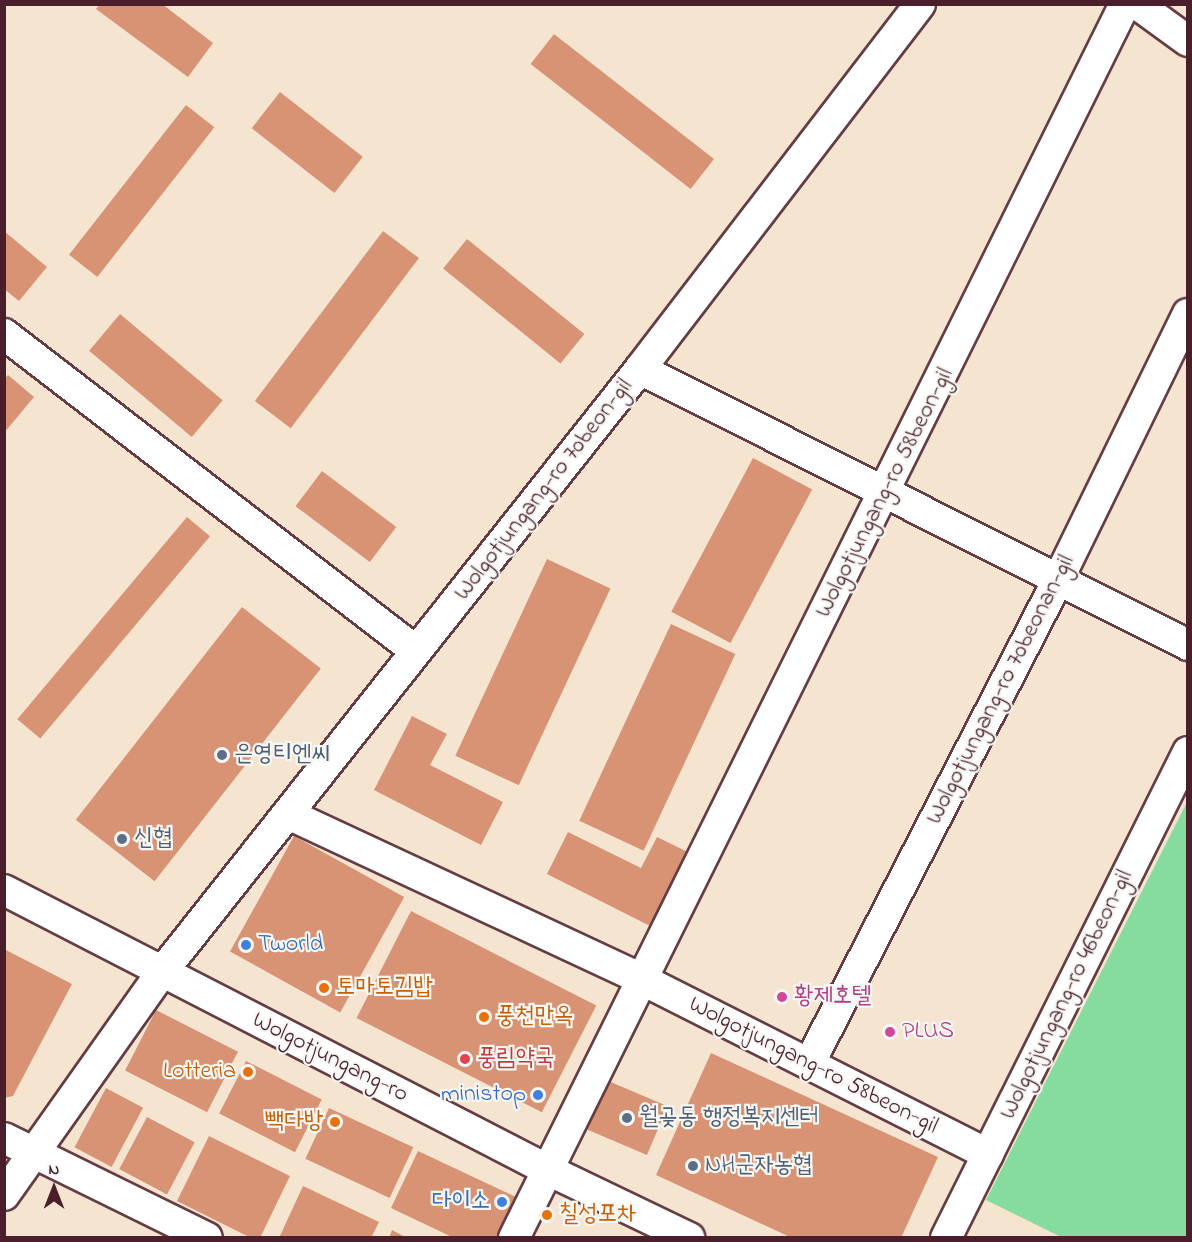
<!DOCTYPE html>
<meta charset="utf-8">
<style>
body{margin:0}
#map{position:relative;width:1192px;height:1242px;overflow:hidden;background:#f5e4d0;font-family:"Indie Flower","Poor Story",sans-serif}
div>[style]{position:absolute}
.green>*{inset:0;background:#86dc9f}
.building>*{inset:0;background:#d89375;transform-origin:0 0}
.roads{filter:drop-shadow(2px 0 #643d44) drop-shadow(-2px 0 #643d44) drop-shadow(0 2px #643d44) drop-shadow(0 -2px #643d44)}
.minor>*{height:30px;margin:-15px;padding:0 15px;transform-origin:15px;border-radius:15px;background:#fff}
.dots>*{width:16px;height:16px;translate:-50% -50%;box-sizing:border-box;border:3px solid #f6f6f2;border-radius:50%}
span{translate:-50% -50%;white-space:nowrap;text-align:center;line-height:1.15;-webkit-text-stroke:4.5px #f6f6f2;paint-order:stroke}
.street-label{font-size:24px;color:#4a1f2b}
.service-label{font-size:24px;color:#4e5e75}
.left{translate:0 -50%;text-align:left}
.shop-label{font-size:24px;color:#366cbe}
.right{translate:-100% -50%;text-align:right}
.food-label{font-size:24px;color:#c56008}
.hotel-label{font-size:24px;color:#b23c85}
.health-label{font-size:24px;color:#be3a42}
.frame{position:absolute;inset:0;border:6px solid #4a1f2b;pointer-events:none}
.north{position:absolute;left:24px;top:1158px;width:60px;height:60px;-webkit-text-stroke:4px #f6f6f2;paint-order:stroke;rotate:0deg;font-size:16px;font-weight:700;line-height:24px;text-align:center;color:#4a1f2b}
.north::after{content:'';display:block;margin:auto;width:21px;height:27px;background:#4a1f2b;clip-path:polygon(50% 0,100% 100%,50% 72%,0 100%)}
</style>
<div id="map">
<div class="green">
<i style="clip-path:polygon(1187px 802px,1187px 1237px,1061px 1237px,986px 1200px)"></i>
</div>
<div class="building">
<i style="clip-path:polygon(100px 4px,162px 4px,213px 43px,188px 77px,96px 9px)"></i>
<i style="left:554px;top:34px;width:203px;height:38px;rotate:38deg"></i>
<i style="left:280px;top:92px;width:105px;height:46px;rotate:38deg"></i>
<i style="left:186px;top:105px;width:36px;height:190px;rotate:38deg"></i>
<i style="clip-path:polygon(4px 231px,47px 267px,19px 301px,4px 289px)"></i>
<i style="left:383px;top:231px;width:45px;height:213px;rotate:37deg"></i>
<i style="left:467px;top:239px;width:151px;height:38px;rotate:39deg"></i>
<i style="left:120px;top:314px;width:134px;height:48px;rotate:40deg"></i>
<i style="clip-path:polygon(8px 375px,34px 397px,4px 433px,4px 380px)"></i>
<i style="left:753px;top:458px;width:67px;height:174px;rotate:28deg"></i>
<i style="left:322px;top:471px;width:93px;height:44px;rotate:37deg"></i>
<i style="left:187px;top:517px;width:30px;height:264px;rotate:40deg"></i>
<i style="left:547px;top:559px;width:70px;height:217px;rotate:25deg"></i>
<i style="left:242px;top:607px;width:100px;height:270px;rotate:38deg"></i>
<i style="left:671px;top:624px;width:71px;height:217px;rotate:25deg"></i>
<i style="clip-path:polygon(412px 716px,447px 734px,430px 765px,503px 802px,481px 845px,374px 790px)"></i>
<i style="clip-path:polygon(568px 832px,641px 868px,657px 837px,692px 854px,654px 928px,547px 874px)"></i>
<i style="left:294px;top:836px;width:126px;height:132px;rotate:29deg"></i>
<i style="left:411px;top:911px;width:208px;height:120px;rotate:27deg"></i>
<i style="clip-path:polygon(4px 949px,72px 984px,13px 1096px,4px 1098px)"></i>
<i style="left:156px;top:1010px;width:92px;height:68px;rotate:27deg"></i>
<i style="clip-path:polygon(711px 1053px,938px 1157px,901px 1238px,792px 1238px,656px 1175px)"></i>
<i style="left:246px;top:1061px;width:85px;height:59px;rotate:27deg"></i>
<i style="left:606px;top:1080px;width:67px;height:53px;rotate:23deg"></i>
<i style="left:106px;top:1088px;width:42px;height:67px;rotate:28deg"></i>
<i style="left:329px;top:1108px;width:93px;height:56px;rotate:25deg"></i>
<i style="left:147px;top:1117px;width:54px;height:59px;rotate:28deg"></i>
<i style="clip-path:polygon(209px 1136px,290px 1176px,260px 1238px,251px 1238px,177px 1201px)"></i>
<i style="clip-path:polygon(418px 1151px,516px 1197px,497px 1238px,454px 1238px,391px 1208px)"></i>
<i style="clip-path:polygon(303px 1186px,379px 1222px,371px 1238px,279px 1238px)"></i>
<i style="clip-path:polygon(392px 1230px,407px 1238px,389px 1238px)"></i>
</div>
<div class="roads">
<div class="minor">
<i style="left:1137px;top:4px;width:63px;rotate:36deg"></i>
<i style="left:4px;top:334px;width:520px;rotate:37.58deg"></i>
<i style="left:640px;top:369px;width:614px;rotate:26.73deg"></i>
<i style="left:288px;top:814px;width:387px;rotate:25deg"></i>
<i style="left:639px;top:978px;width:391px;rotate:26.8deg"></i>
<i style="left:4px;top:890px;width:612px;rotate:27.24deg"></i>
<i style="left:548px;top:1170px;width:157px;rotate:25.7deg"></i>
<i style="left:809px;top:1064px;width:544px;rotate:-62.78deg"></i>
<i style="left:1058px;top:580px;width:296px;rotate:-64deg"></i>
<i style="left:4px;top:1138px;width:226px;rotate:26.2deg"></i>
<i style="left:4px;top:1195px;width:273px;rotate:-54.7deg"></i>
<i style="left:162px;top:972px;width:769px;rotate:-51.6deg"></i>
<i style="left:640px;top:369px;width:460px;rotate:-52.5deg"></i>
<i style="left:514px;top:1238px;width:1377px;rotate:-63.66deg"></i>
<i style="left:946px;top:1238px;width:543px;rotate:-63.53deg"></i>
</div>
</div>
<div class="dots">
<i style="left:222px;top:755px;background:#5c6f8a"></i>
<i style="left:122px;top:839px;background:#5c6f8a"></i>
<i style="left:246px;top:945px;background:#3f7fe0"></i>
<i style="left:324px;top:988px;background:#e8710a"></i>
<i style="left:782px;top:997px;background:#d1479c"></i>
<i style="left:484px;top:1017px;background:#e8710a"></i>
<i style="left:890px;top:1032px;background:#d1479c"></i>
<i style="left:465px;top:1059px;background:#e0444e"></i>
<i style="left:248px;top:1072px;background:#e8710a"></i>
<i style="left:538px;top:1095px;background:#3f7fe0"></i>
<i style="left:627px;top:1118px;background:#5c6f8a"></i>
<i style="left:335px;top:1122px;background:#e8710a"></i>
<i style="left:693px;top:1166px;background:#5c6f8a"></i>
<i style="left:502px;top:1202px;background:#3f7fe0"></i>
<i style="left:547px;top:1215px;background:#e8710a"></i>
</div>
<div class="street-label">
<span style="left:544px;top:490px;rotate:-52deg">Wolgotjungang-ro 70beon-gil</span>
<span style="left:885px;top:493px;rotate:-63deg">Wolgotjungang-ro 58beon-gil</span>
<span style="left:1001px;top:690px;rotate:-63deg">Wolgotjungang-ro 70beonan-gil</span>
<span style="left:1067px;top:995px;rotate:-64deg">Wolgotjungang-ro 46beon-gil</span>
<span style="left:330px;top:1058px;rotate:27deg">Wolgotjungang-ro</span>
<span style="left:813px;top:1066px;rotate:27deg">Wolgotjungang-ro 58beon-gil</span>
</div>
<div class="service-label">
<span class="left" style="left:234px;top:755px">은영티엔씨</span>
<span class="left" style="left:134px;top:839px">신협</span>
<span class="left" style="left:639px;top:1118px">월곶동 행정복지센터</span>
<span class="left" style="left:705px;top:1166px">NH군자농협</span>
</div>
<div class="shop-label">
<span class="left" style="left:258px;top:945px">Tworld</span>
<span class="right" style="left:526px;top:1095px">ministop</span>
<span class="right" style="left:490px;top:1202px">다이소</span>
</div>
<div class="food-label">
<span class="left" style="left:336px;top:988px">토마토김밥</span>
<span class="left" style="left:496px;top:1017px">풍천만옥</span>
<span class="right" style="left:236px;top:1072px">Lotteria</span>
<span class="right" style="left:323px;top:1122px">빽다방</span>
<span class="left" style="left:559px;top:1215px">칠성포차</span>
</div>
<div class="hotel-label">
<span class="left" style="left:794px;top:997px">황제호텔</span>
<span class="left" style="left:902px;top:1032px">PLUS</span>
</div>
<div class="health-label">
<span class="left" style="left:477px;top:1059px">풍림약국</span>
</div>
<div class="frame"></div>
<div class="north">N</div>
</div>
